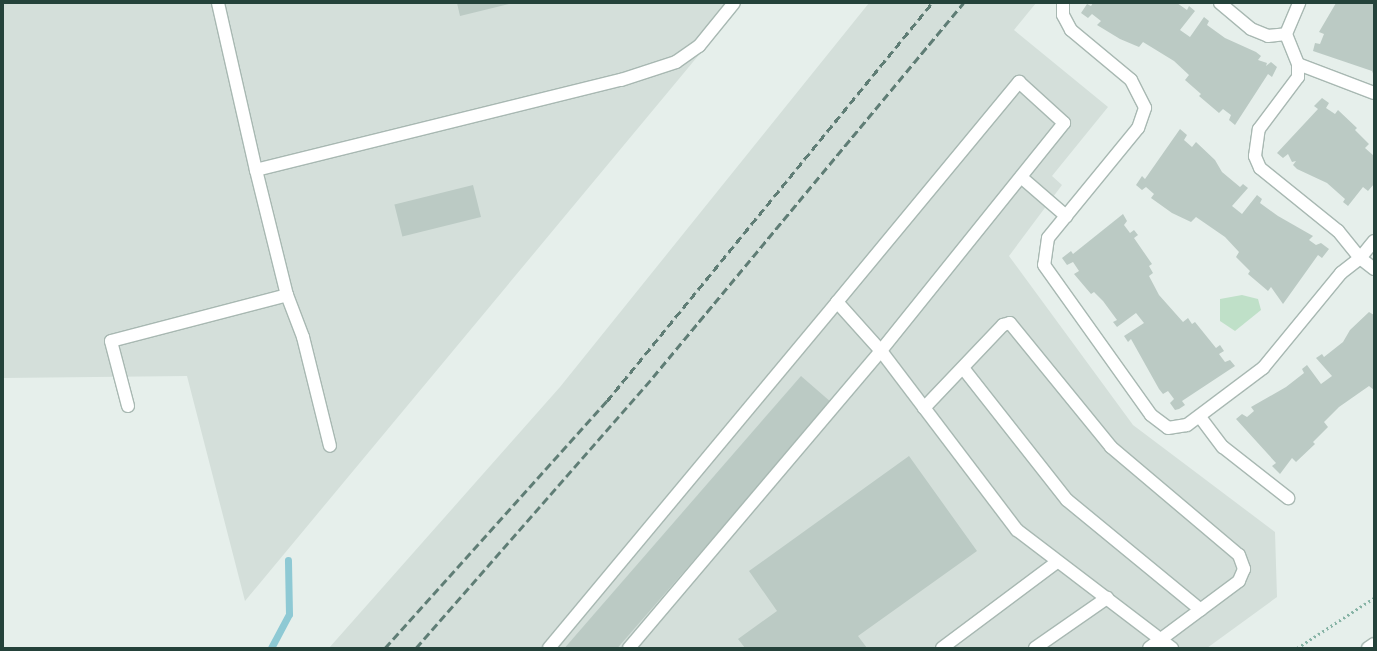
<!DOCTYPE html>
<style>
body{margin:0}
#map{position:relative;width:1377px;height:651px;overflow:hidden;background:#e6efeb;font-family:"Archivo Narrow",sans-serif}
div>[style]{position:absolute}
.built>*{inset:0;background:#d4dfda}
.green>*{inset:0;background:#bfe0c8}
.stream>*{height:7px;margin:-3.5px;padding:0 3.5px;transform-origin:3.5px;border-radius:3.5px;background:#8ec9d4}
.building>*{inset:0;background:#bbcac4;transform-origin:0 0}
.path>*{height:2.5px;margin-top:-1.25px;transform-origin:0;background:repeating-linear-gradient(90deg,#86b3a5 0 2px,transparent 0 5px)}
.roads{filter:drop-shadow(1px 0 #a8b8b2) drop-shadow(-1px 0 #a8b8b2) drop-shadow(0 1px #a8b8b2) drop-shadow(0 -1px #a8b8b2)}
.service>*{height:12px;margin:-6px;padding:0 6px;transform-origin:6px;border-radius:6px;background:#fff}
.secondary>*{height:12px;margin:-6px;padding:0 6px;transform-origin:6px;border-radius:6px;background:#fff}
.rail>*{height:3px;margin-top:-1.5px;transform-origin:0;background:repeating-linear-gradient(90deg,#5f7d75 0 8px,transparent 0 12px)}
span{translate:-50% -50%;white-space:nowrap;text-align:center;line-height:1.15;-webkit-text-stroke:3px #f7fbf9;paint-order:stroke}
.frame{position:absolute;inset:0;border:4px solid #24423a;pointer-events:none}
</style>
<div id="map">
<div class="built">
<i style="clip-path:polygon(3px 3px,742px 3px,245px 601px,187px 376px,3px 378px)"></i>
<i style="clip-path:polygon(869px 3px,1036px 3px,1014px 30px,1108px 107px,1052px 176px,1062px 185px,1009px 256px,1133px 425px,1275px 532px,1277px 597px,1207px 648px,329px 648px,560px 387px)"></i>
</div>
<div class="green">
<i style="clip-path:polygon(1242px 295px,1258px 299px,1261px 310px,1235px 331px,1220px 321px,1220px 299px)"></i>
</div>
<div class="stream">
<i style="left:271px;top:648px;width:38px;rotate:-62deg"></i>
<i style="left:289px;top:614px;width:54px;rotate:-91.1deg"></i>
</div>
<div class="building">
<i style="clip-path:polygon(457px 3px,509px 3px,509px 4px,460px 16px)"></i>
<i style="clip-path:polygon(1093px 3px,1177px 3px,1187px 10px,1189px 6px,1195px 11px,1180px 30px,1190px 37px,1204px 17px,1209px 21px,1207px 25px,1225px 38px,1256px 52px,1261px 56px,1258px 60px,1267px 63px,1266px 66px,1271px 62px,1277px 67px,1272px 77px,1268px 74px,1235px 125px,1229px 120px,1231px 115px,1223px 109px,1219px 113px,1199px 96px,1201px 94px,1185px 80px,1189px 75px,1174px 61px,1143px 42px,1139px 47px,1120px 39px,1097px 25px,1101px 21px,1092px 14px,1088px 18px,1081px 13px,1087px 4px,1091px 6px)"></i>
<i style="clip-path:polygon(1336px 3px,1374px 3px,1374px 76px,1372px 71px,1313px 51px,1315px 43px,1320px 44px,1324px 34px,1319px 32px)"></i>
<i style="clip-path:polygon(1322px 98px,1329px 103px,1326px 108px,1335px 114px,1338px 110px,1357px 128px,1355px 130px,1369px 144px,1365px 148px,1374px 156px,1374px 184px,1368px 191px,1363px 187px,1348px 206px,1343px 202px,1345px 199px,1327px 183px,1297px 169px,1293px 165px,1296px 161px,1292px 162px,1288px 154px,1283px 158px,1277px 153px,1318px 109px,1314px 106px)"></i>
<i style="clip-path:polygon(1180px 129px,1187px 135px,1184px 140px,1192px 147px,1196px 142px,1215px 160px,1222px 172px,1240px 187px,1243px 184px,1248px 188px,1232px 206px,1242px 214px,1257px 195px,1262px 199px,1260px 203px,1278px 216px,1313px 236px,1309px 240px,1316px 245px,1321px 243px,1329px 249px,1322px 258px,1318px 255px,1283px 304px,1271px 287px,1268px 291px,1248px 274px,1250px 271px,1236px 257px,1239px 252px,1225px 237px,1196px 217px,1191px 222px,1172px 213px,1151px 198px,1154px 194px,1146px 187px,1142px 190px,1136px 185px,1142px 176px,1145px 179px)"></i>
<i style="left:473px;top:185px;width:33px;height:81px;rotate:76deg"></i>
<i style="clip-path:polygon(1123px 214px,1127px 221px,1124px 225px,1130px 233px,1134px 230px,1138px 235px,1134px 238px,1152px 264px,1149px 266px,1153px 273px,1149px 276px,1159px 295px,1183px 322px,1188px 318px,1192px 324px,1195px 322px,1216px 348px,1220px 345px,1224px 351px,1219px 354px,1225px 362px,1230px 360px,1235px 366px,1182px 401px,1185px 405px,1179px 409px,1175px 410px,1170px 403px,1174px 399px,1168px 391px,1163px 394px,1159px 389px,1131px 339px,1128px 342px,1124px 336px,1144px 323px,1136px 313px,1117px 327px,1113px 322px,1117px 320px,1103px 301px,1094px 292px,1091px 294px,1074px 274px,1079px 271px,1073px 262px,1067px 265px,1062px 258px,1071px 251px,1073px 254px)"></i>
<i style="clip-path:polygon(1369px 312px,1374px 315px,1374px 390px,1369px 386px,1339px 407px,1324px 422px,1328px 427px,1313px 442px,1315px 444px,1296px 462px,1292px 458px,1280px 474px,1272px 466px,1276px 463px,1236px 419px,1242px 414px,1247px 417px,1254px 411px,1251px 407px,1286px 387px,1304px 373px,1302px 369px,1307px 365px,1321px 384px,1332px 376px,1316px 358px,1322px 354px,1324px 357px,1343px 342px,1350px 330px)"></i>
<i style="left:801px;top:376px;width:40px;height:359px;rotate:41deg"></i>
<i style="clip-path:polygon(909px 456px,977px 551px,858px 636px,867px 648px,745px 648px,738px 639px,777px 611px,749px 571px)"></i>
</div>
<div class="path">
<i style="left:1208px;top:648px;width:2px"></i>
<i style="left:1297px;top:648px;width:92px;rotate:-33deg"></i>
</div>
<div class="roads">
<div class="service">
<i style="left:218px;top:3px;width:171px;rotate:77.2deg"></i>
<i style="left:256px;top:170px;width:376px;rotate:-13.9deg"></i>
<i style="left:621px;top:80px;width:58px;rotate:-18.1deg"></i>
<i style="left:676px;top:62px;width:28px;rotate:-35deg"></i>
<i style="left:699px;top:46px;width:55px;rotate:-50.9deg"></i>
<i style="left:1063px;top:3px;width:12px;rotate:90deg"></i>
<i style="left:1063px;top:15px;width:17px;rotate:62deg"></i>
<i style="left:1071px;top:30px;width:78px;rotate:39.8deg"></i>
<i style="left:1131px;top:80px;width:31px;rotate:63deg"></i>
<i style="left:1145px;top:108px;width:21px;rotate:109deg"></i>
<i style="left:1138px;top:128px;width:142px;rotate:129.3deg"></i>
<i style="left:1048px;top:238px;width:27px;rotate:98deg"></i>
<i style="left:1044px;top:265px;width:184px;rotate:54.5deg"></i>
<i style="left:1151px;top:415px;width:21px;rotate:37deg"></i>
<i style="left:1168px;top:428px;width:19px;rotate:-9deg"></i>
<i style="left:1187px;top:425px;width:95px;rotate:-36.9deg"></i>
<i style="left:1263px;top:368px;width:123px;rotate:-50.6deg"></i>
<i style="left:1341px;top:273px;width:24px;rotate:-38deg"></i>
<i style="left:1360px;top:258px;width:35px;rotate:-129deg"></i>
<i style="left:1338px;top:231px;width:100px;rotate:-141.1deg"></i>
<i style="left:1260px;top:168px;width:13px;rotate:-113deg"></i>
<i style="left:1255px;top:156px;width:27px;rotate:-82deg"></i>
<i style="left:1259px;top:129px;width:65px;rotate:-53.1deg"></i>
<i style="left:1298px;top:77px;width:13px;rotate:-90deg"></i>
<i style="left:1298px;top:64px;width:32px;rotate:-112deg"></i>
<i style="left:1220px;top:3px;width:40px;rotate:40deg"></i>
<i style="left:1251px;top:29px;width:18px;rotate:22deg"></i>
<i style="left:1268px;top:36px;width:18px;rotate:-6deg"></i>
<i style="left:1286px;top:34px;width:34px;rotate:-67deg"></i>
<i style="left:1298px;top:64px;width:81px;rotate:20.9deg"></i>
<i style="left:256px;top:170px;width:129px;rotate:76.1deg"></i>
<i style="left:287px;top:295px;width:45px;rotate:69.1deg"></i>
<i style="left:303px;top:337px;width:112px;rotate:76.1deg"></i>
<i style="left:1021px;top:177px;width:60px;rotate:40.9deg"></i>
<i style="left:1374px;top:241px;width:22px;rotate:129deg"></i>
<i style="left:1360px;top:258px;width:18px;rotate:38deg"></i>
<i style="left:963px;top:368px;width:168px;rotate:51.8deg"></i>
<i style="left:1067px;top:500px;width:173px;rotate:39.4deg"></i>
<i style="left:128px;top:406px;width:67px;rotate:-104.7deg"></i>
<i style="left:111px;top:341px;width:182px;rotate:-14.6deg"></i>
<i style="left:924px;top:408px;width:115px;rotate:-46.4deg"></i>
<i style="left:1003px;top:325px;width:7px;rotate:-16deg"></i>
<i style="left:1010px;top:323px;width:160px;rotate:50.8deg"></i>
<i style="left:1111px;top:447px;width:167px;rotate:40.2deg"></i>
<i style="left:1239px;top:555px;width:15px;rotate:70deg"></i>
<i style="left:1244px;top:569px;width:13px;rotate:113deg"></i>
<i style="left:1239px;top:581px;width:112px;rotate:143.3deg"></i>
<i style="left:1200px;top:417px;width:38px;rotate:53deg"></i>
<i style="left:1223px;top:447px;width:83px;rotate:38.1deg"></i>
<i style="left:549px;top:648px;width:450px;rotate:-50.2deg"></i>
<i style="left:837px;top:302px;width:286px;rotate:-50.4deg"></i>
<i style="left:1019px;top:82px;width:61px;rotate:42.3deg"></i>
<i style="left:1064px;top:123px;width:292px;rotate:128.8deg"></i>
<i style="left:881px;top:351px;width:66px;rotate:-131.9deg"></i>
<i style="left:629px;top:648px;width:390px;rotate:-49.7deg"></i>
<i style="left:881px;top:351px;width:225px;rotate:52.8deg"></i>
<i style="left:1017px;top:530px;width:195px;rotate:37.3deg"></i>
<i style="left:942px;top:648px;width:144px;rotate:-36.8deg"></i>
<i style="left:1035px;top:648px;width:88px;rotate:-34.8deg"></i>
</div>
<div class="secondary">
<i style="left:1368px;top:648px;width:7px;rotate:-34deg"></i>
</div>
</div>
<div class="rail">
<i style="left:385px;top:648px;width:332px;rotate:-48.1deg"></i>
<i style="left:607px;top:401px;width:514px;rotate:-50.77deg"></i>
<i style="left:416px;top:648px;width:360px;rotate:-48.8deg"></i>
<i style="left:653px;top:377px;width:486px;rotate:-50.3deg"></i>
</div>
<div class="frame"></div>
</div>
